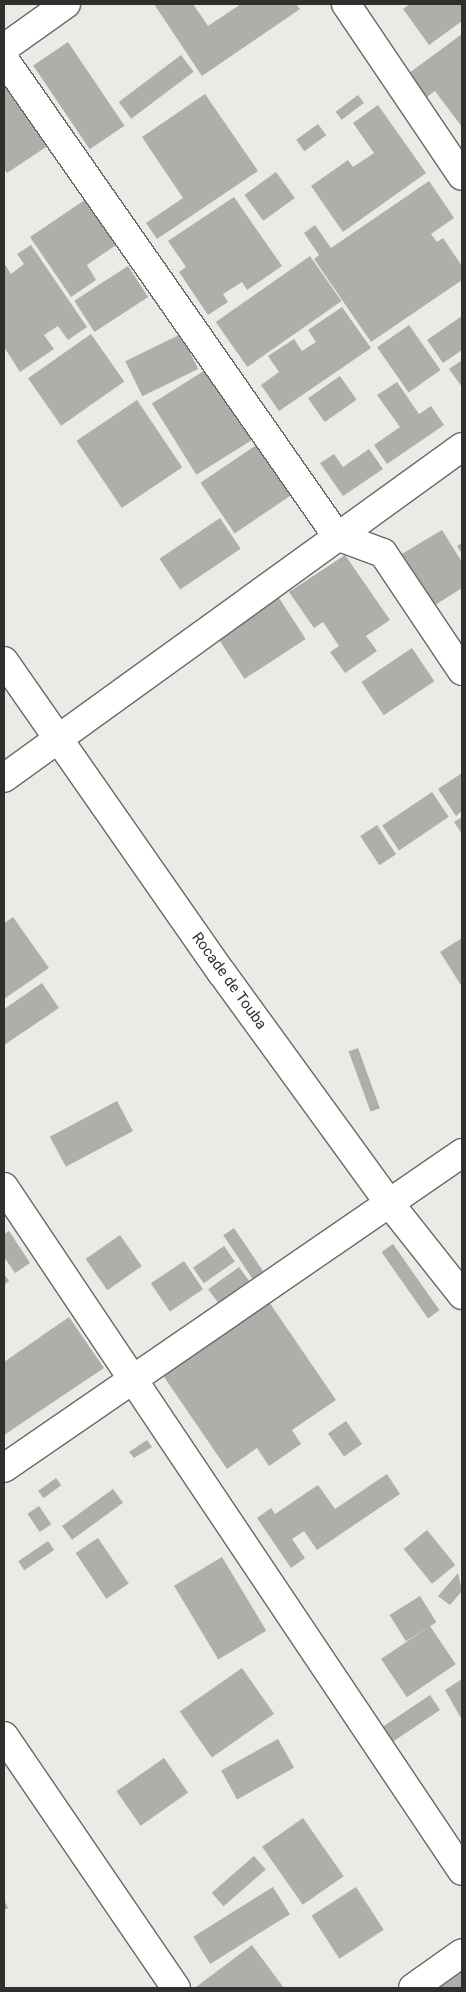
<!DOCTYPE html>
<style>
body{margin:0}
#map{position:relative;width:466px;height:1992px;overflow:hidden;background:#eceae6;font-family:Roboto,sans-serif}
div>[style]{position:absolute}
.building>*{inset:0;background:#b0aeab;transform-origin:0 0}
.roads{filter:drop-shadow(1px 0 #6b6966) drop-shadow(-1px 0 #6b6966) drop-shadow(0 1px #6b6966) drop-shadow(0 -1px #6b6966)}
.minor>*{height:28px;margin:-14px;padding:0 14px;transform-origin:14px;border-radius:14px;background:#fff}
.major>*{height:28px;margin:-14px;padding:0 14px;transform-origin:14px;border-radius:14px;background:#fff}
span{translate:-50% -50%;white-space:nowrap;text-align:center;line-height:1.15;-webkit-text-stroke:5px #fff;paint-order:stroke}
.street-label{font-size:15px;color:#302f2d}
.frame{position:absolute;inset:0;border:5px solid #302f2d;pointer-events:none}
</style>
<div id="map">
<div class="building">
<i style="clip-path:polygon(154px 4px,193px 4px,208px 26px,241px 4px,296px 4px,300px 9px,202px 76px)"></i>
<i style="clip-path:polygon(410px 4px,462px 4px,462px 21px,429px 45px,403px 9px)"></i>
<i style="clip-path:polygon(462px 34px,462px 127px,435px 91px,419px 103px,401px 79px)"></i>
<i style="left:68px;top:42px;width:101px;height:42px;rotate:56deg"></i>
<i style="left:181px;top:55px;width:21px;height:78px;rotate:53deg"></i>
<i style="clip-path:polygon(4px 77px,49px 145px,7px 173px,4px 168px)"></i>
<i style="clip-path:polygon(205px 94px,258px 171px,157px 239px,146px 223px,183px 198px,142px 137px)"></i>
<i style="left:358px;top:95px;width:10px;height:28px;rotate:53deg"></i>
<i style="clip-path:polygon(378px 105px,426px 173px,343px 232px,311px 186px,348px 160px,353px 167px,374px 153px,353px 123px)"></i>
<i style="left:318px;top:124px;width:14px;height:27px;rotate:54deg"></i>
<i style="left:276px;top:172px;width:32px;height:39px;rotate:54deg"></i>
<i style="clip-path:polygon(429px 181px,454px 218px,431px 234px,437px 242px,443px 238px,462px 266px,462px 280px,371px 342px,314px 259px,319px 255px,304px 233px,315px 225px,331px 248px)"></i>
<i style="clip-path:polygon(95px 193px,126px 238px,87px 265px,96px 280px,71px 297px,30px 237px)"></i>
<i style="clip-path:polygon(234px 197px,282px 266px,247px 290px,242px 282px,223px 294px,228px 302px,208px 315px,179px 272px,186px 267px,168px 241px)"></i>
<i style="clip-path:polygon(31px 245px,87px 327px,68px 340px,58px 326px,44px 335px,54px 349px,20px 372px,4px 347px,4px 263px,11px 274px,24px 264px,17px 254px)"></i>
<i style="left:310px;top:256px;width:55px;height:115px;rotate:55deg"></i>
<i style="left:128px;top:266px;width:37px;height:64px;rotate:57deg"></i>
<i style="clip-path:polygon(342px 307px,371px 348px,279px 411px,261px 385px,279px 372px,268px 356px,294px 339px,302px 351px,316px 342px,308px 330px)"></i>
<i style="clip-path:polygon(462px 316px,462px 350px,443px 363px,427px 340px)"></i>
<i style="left:409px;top:325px;width:55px;height:39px;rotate:55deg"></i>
<i style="left:91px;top:334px;width:58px;height:77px;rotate:55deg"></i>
<i style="left:181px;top:334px;width:39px;height:62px;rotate:64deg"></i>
<i style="clip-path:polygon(462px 360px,462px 387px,449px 369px)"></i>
<i style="left:207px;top:369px;width:84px;height:65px;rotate:58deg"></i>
<i style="left:340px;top:376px;width:29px;height:39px;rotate:55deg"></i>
<i style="clip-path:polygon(397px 382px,419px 414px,431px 406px,444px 425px,387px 464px,374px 445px,400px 427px,377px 395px)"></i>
<i style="left:137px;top:400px;width:81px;height:73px;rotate:56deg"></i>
<i style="left:261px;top:442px;width:61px;height:73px;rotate:56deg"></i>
<i style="clip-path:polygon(369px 449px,383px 469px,343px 496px,320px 463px,334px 454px,343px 467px)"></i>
<i style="left:220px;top:518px;width:37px;height:73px;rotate:56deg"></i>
<i style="clip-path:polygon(442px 530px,462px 562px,462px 588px,432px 607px,400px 555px)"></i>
<i style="clip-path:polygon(462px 543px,462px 554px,457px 546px)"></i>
<i style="clip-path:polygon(345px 555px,390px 620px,366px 636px,377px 651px,345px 673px,330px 652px,339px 646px,323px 622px,314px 628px,289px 592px)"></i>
<i style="left:279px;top:598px;width:49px;height:73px;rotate:57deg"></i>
<i style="left:412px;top:648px;width:40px;height:61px;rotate:56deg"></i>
<i style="clip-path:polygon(462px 773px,462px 811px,456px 816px,438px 789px)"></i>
<i style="left:432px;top:792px;width:30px;height:60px;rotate:56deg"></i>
<i style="clip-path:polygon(462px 817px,462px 834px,454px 822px)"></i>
<i style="left:377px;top:825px;width:35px;height:20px;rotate:57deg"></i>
<i style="clip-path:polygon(13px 917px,49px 968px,4px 999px,4px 923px)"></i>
<i style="clip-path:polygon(462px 938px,462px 987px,440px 952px)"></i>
<i style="clip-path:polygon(42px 983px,59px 1008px,4px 1045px,4px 1009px)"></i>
<i style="left:358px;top:1048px;width:64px;height:10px;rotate:70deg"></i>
<i style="left:117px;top:1101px;width:34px;height:76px;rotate:62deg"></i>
<i style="left:234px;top:1228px;width:52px;height:13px;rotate:56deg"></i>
<i style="clip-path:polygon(9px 1231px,30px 1263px,15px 1273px,4px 1257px,4px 1234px)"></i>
<i style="left:120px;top:1235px;width:38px;height:42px;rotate:55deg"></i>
<i style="left:393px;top:1244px;width:81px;height:14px;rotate:55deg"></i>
<i style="left:224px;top:1246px;width:19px;height:38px;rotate:55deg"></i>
<i style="left:184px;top:1261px;width:34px;height:40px;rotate:56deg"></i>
<i style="left:239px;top:1267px;width:17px;height:38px;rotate:54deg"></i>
<i style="clip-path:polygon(4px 1274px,9px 1281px,4px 1285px)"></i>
<i style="clip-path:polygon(267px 1299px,336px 1400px,292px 1430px,301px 1444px,269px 1466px,257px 1448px,227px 1469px,160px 1371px)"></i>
<i style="clip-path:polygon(69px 1317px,104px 1368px,4px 1435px,4px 1362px)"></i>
<i style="left:346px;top:1421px;width:28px;height:22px;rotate:55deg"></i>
<i style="clip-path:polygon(147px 1440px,152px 1447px,134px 1458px,129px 1452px)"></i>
<i style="clip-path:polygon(387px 1474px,400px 1494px,317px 1550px,304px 1531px,292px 1539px,305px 1558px,291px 1568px,257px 1518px,271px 1508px,275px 1514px,318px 1485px,335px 1509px)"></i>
<i style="left:56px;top:1478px;width:9px;height:22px;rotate:54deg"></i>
<i style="left:113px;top:1489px;width:17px;height:63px;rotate:54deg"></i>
<i style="left:39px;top:1506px;width:22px;height:14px;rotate:56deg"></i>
<i style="left:427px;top:1530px;width:45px;height:30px;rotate:51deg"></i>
<i style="left:98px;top:1538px;width:55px;height:27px;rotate:56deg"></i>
<i style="left:48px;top:1541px;width:11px;height:36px;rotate:56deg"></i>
<i style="left:222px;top:1557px;width:86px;height:56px;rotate:59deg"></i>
<i style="clip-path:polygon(458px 1573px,462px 1591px,450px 1605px,438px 1596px)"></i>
<i style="left:420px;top:1596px;width:31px;height:36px;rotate:58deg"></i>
<i style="left:430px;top:1626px;width:46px;height:59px;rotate:56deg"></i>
<i style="left:242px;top:1668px;width:56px;height:76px;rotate:55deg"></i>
<i style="clip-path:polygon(462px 1679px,462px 1720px,445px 1690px)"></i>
<i style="left:430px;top:1695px;width:18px;height:57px;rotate:56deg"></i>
<i style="left:278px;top:1739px;width:33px;height:65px;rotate:61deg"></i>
<i style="left:164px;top:1758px;width:42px;height:58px;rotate:55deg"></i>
<i style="left:303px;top:1818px;width:71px;height:50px;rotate:55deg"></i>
<i style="left:254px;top:1856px;width:18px;height:56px;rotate:49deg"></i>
<i style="left:273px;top:1887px;width:32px;height:94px;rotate:58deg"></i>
<i style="left:356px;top:1887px;width:51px;height:53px;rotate:57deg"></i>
<i style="clip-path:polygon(4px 1900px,8px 1908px,4px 1910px)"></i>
<i style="clip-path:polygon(252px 1945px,284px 1988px,197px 1988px,196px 1987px)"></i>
<i style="clip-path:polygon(462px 1971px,462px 1988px,439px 1988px)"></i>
</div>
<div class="roads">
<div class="minor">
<i style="left:346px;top:4px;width:207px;rotate:56deg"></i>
<i style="left:4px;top:59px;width:582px;rotate:55.08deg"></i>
<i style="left:337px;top:536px;width:49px;rotate:20.3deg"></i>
<i style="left:383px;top:553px;width:142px;rotate:56.2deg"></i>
<i style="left:4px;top:778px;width:565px;rotate:-35.86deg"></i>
<i style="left:4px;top:1187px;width:823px;rotate:56.19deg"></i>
<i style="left:4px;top:1468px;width:556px;rotate:-34.52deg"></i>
<i style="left:4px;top:1736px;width:305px;rotate:55.7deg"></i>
<i style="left:413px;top:1988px;width:60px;rotate:-35.5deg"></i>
</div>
<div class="major">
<i style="left:4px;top:48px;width:76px;rotate:-35.4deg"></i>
<i style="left:4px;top:661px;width:381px;rotate:55.1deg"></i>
<i style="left:222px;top:973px;width:286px;rotate:54deg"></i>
<i style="left:390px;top:1204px;width:116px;rotate:51.6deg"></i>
</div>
</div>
<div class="street-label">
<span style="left:229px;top:981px;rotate:54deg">Rocade de Touba</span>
</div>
<div class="frame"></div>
</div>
